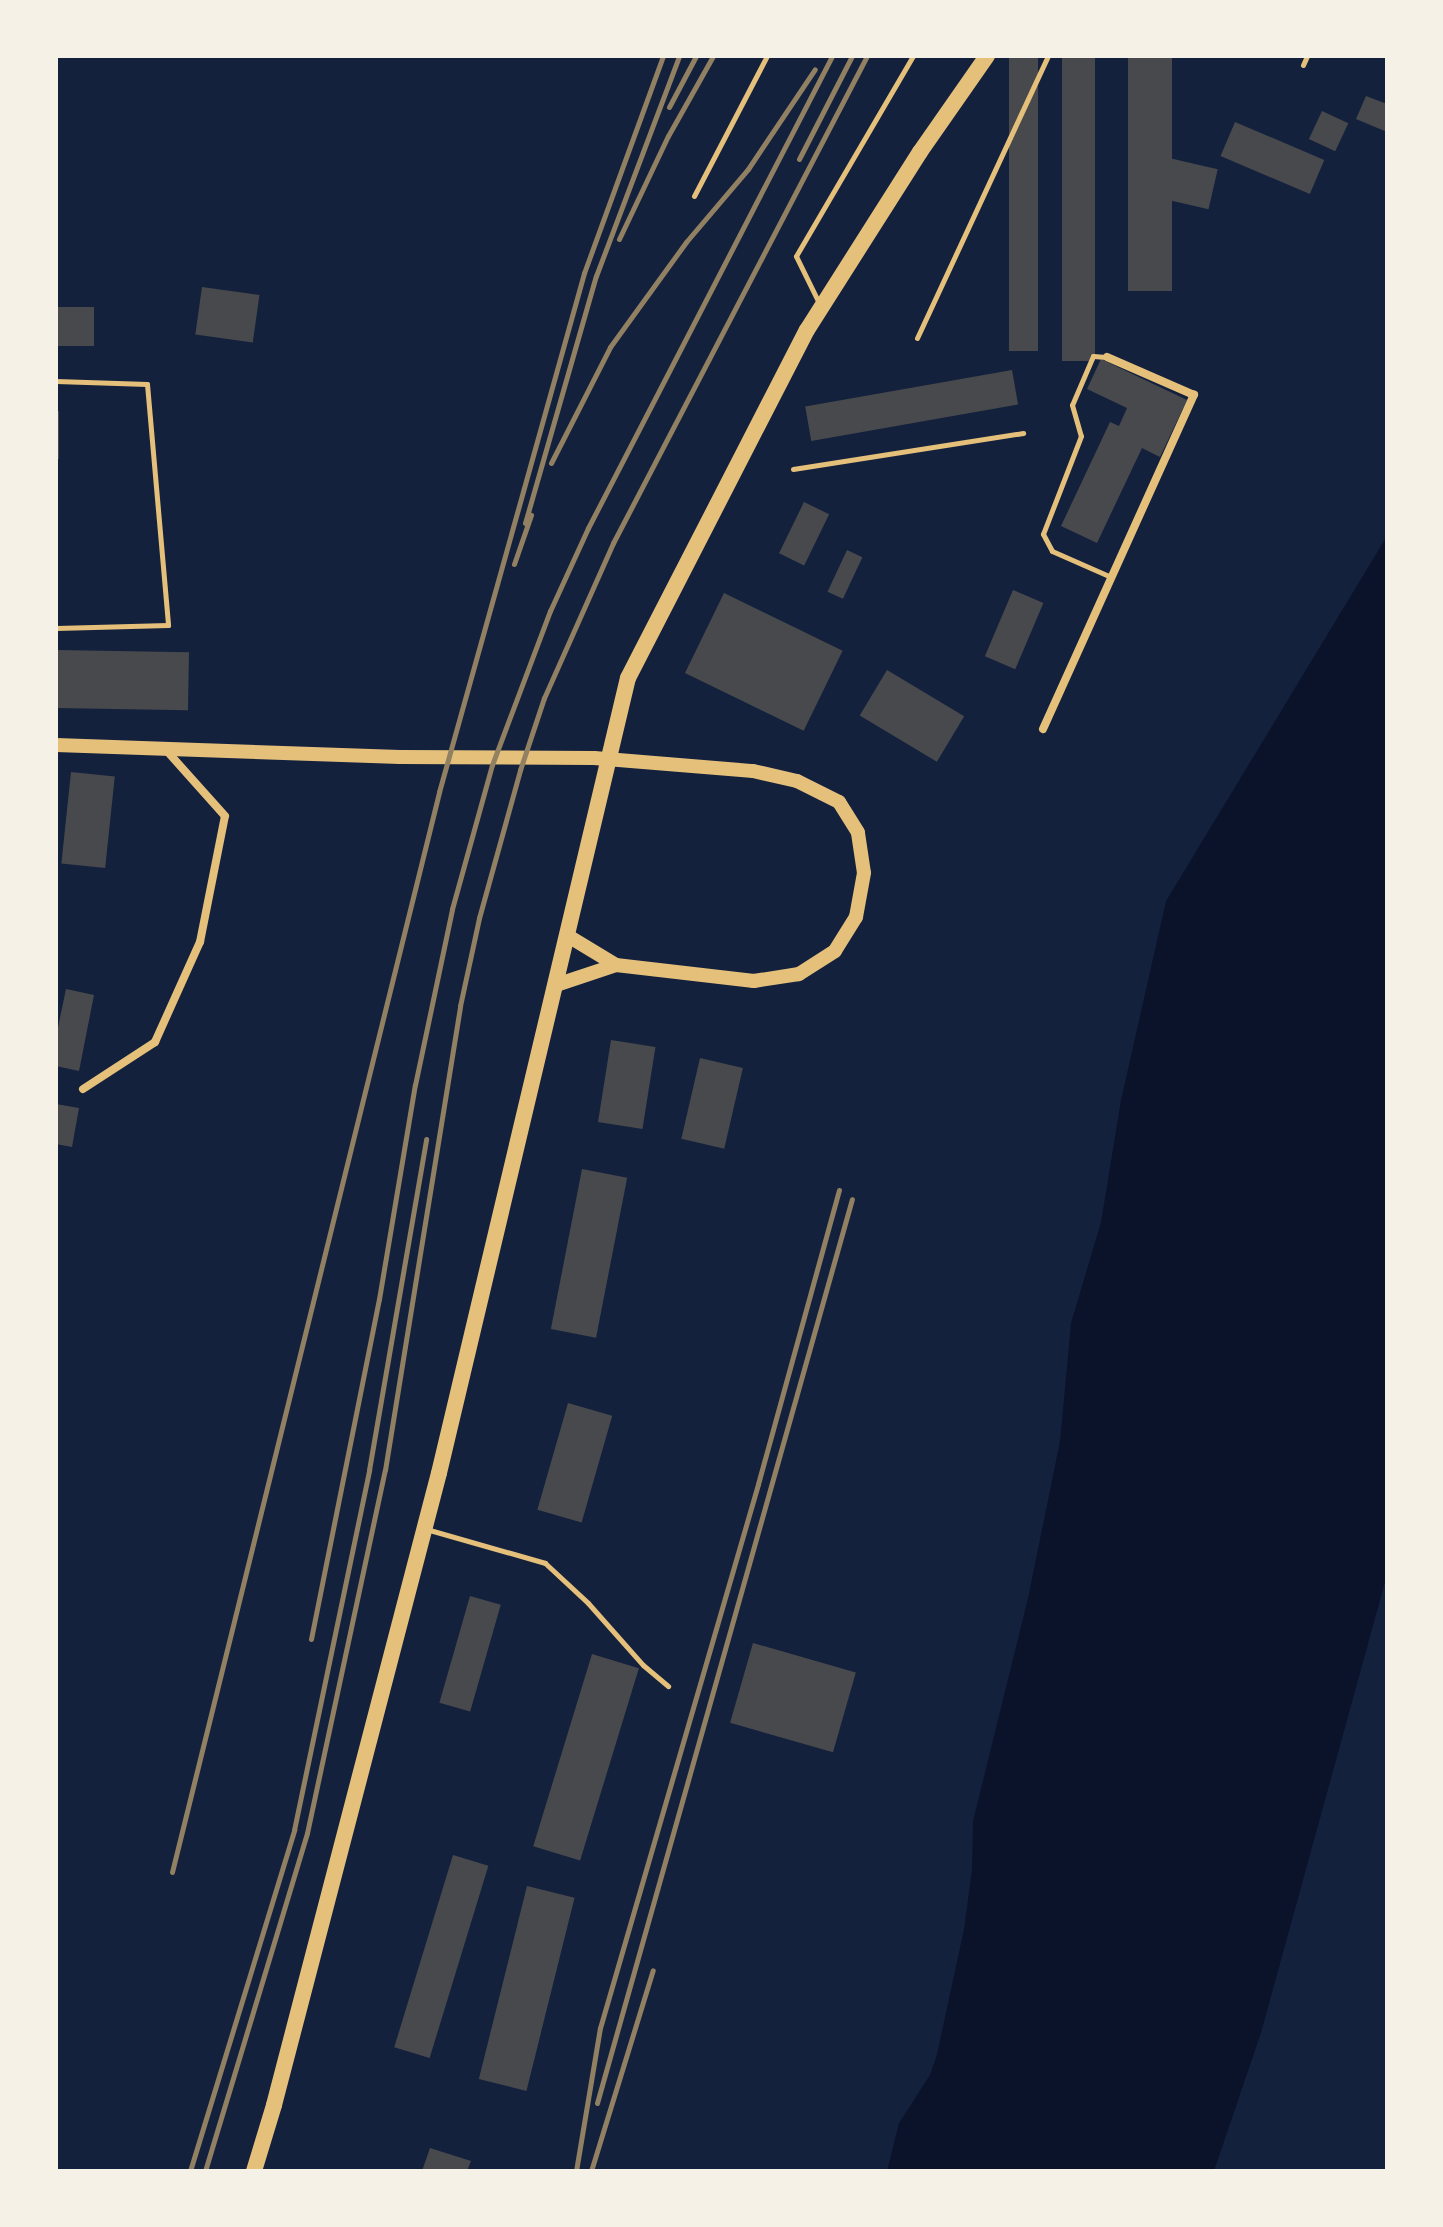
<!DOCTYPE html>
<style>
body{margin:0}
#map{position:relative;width:1443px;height:2227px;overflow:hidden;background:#14213d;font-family:"Source Serif 4",serif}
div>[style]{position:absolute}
.water>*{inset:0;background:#0b132b}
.building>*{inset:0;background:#48494c;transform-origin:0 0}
.service>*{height:5px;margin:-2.5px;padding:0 2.5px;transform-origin:2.5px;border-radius:2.5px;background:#e5c07b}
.minor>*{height:8px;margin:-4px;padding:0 4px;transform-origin:4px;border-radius:4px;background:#e5c07b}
.tertiary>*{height:14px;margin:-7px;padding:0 7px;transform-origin:7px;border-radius:7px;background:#e5c07b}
.secondary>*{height:16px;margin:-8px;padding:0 8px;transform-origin:8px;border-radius:8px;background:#e5c07b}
.rail>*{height:5px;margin:-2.5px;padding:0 2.5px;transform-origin:2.5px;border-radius:2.5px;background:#918062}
span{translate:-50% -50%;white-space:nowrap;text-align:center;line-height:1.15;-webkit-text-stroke:8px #f6f1e7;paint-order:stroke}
.frame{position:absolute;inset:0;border:58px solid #f6f1e7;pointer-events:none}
</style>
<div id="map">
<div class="water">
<i style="clip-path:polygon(1387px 536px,1387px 1575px,1261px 2033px,1214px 2171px,887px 2171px,899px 2123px,930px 2075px,937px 2054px,964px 1929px,972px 1869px,973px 1821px,1028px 1598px,1060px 1441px,1071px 1323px,1101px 1222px,1121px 1100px,1166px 901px)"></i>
</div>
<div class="building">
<i style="left:1009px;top:56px;width:29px;height:295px"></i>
<i style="left:1062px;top:56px;width:33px;height:305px"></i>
<i style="left:1128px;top:56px;width:44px;height:235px"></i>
<i style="clip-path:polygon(1366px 96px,1387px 104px,1387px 132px,1356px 119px)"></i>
<i style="left:1322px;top:111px;width:29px;height:31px;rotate:25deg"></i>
<i style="left:1235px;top:122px;width:97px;height:37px;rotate:23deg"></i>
<i style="left:1169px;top:158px;width:50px;height:41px;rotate:13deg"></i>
<i style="left:202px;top:287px;width:58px;height:48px;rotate:8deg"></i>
<i style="left:56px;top:307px;width:38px;height:39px"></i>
<i style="clip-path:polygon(1101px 359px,1187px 400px,1160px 457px,1142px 448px,1097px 543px,1061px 526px,1110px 422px,1119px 426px,1127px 408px,1087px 389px)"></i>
<i style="left:1012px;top:370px;width:35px;height:210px;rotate:80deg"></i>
<i style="left:56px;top:411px;width:3px;height:48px"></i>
<i style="left:804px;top:502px;width:28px;height:57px;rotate:26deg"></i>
<i style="left:847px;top:550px;width:17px;height:46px;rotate:25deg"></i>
<i style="left:1013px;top:590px;width:33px;height:72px;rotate:23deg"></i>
<i style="left:724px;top:593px;width:132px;height:89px;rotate:26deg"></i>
<i style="left:56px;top:650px;width:133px;height:58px;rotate:1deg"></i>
<i style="left:887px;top:670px;width:90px;height:53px;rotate:31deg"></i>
<i style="left:71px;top:772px;width:44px;height:92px;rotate:6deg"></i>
<i style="clip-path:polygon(66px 989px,94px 995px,79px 1071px,56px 1066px,56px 1037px)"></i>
<i style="left:611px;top:1040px;width:45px;height:83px;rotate:9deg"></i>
<i style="left:700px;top:1058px;width:44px;height:83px;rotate:13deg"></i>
<i style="clip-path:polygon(56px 1104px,79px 1108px,72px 1147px,56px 1144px)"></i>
<i style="left:582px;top:1169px;width:46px;height:163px;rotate:11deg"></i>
<i style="left:568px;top:1403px;width:46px;height:111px;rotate:16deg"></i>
<i style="left:470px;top:1596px;width:32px;height:111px;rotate:16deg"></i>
<i style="left:753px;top:1643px;width:107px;height:83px;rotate:16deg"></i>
<i style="left:592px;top:1654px;width:49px;height:201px;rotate:17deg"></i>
<i style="left:453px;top:1855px;width:37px;height:201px;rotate:17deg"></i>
<i style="left:527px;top:1886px;width:49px;height:199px;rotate:14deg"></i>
<i style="clip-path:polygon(430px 2148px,471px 2161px,467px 2171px,422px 2171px)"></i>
</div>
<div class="service">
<i style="left:1303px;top:65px;width:10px;rotate:-66deg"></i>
<i style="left:694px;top:196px;width:158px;rotate:-62.5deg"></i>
<i style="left:819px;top:303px;width:52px;rotate:-116.1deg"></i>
<i style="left:796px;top:256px;width:232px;rotate:-59.7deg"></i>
<i style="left:917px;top:338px;width:311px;rotate:-65.1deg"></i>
<i style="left:1106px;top:357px;width:13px;rotate:-176deg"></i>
<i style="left:1093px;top:356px;width:53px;rotate:113.2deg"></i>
<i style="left:1072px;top:405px;width:32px;rotate:74deg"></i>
<i style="left:1081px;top:436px;width:105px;rotate:111.2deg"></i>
<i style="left:1043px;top:534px;width:19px;rotate:62deg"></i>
<i style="left:1052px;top:551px;width:64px;rotate:23.8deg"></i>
<i style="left:56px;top:381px;width:91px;rotate:1.9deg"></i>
<i style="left:147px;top:384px;width:242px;rotate:85deg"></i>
<i style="left:168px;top:625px;width:112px;rotate:178.5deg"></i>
<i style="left:793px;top:469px;width:233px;rotate:-8.9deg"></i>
<i style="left:426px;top:1529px;width:124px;rotate:15.9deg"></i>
<i style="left:545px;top:1563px;width:59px;rotate:42.9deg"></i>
<i style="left:588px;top:1603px;width:83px;rotate:48.4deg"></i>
<i style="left:643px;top:1665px;width:33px;rotate:40deg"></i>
</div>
<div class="minor">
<i style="left:1043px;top:729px;width:367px;rotate:-65.7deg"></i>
<i style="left:1194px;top:395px;width:95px;rotate:-156.4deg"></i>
<i style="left:83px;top:1089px;width:86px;rotate:-33.1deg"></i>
<i style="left:155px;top:1042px;width:110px;rotate:-65.8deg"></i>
<i style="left:200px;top:942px;width:128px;rotate:-78.8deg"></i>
<i style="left:225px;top:816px;width:89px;rotate:-131.8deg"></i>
</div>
<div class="tertiary">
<i style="left:56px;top:745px;width:344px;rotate:2deg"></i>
<i style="left:400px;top:757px;width:194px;rotate:0.3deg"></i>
<i style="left:594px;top:758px;width:160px;rotate:4.7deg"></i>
<i style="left:753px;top:771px;width:45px;rotate:12.8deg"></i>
<i style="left:797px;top:781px;width:47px;rotate:26.6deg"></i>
<i style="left:839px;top:802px;width:36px;rotate:58deg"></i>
<i style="left:858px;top:833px;width:40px;rotate:81.5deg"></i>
<i style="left:864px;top:873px;width:45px;rotate:100.3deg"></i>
<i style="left:856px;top:917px;width:40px;rotate:122deg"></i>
<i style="left:835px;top:951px;width:43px;rotate:147.4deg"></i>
<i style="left:799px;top:974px;width:46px;rotate:171.2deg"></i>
<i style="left:754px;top:981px;width:139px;rotate:-173.4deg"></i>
<i style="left:616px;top:965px;width:56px;rotate:-148.9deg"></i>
<i style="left:556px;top:985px;width:63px;rotate:-18.4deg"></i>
</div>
<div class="secondary">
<i style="left:254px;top:2171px;width:69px;rotate:-73.1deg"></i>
<i style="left:274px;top:2105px;width:653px;rotate:-75.37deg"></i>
<i style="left:439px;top:1473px;width:817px;rotate:-76.63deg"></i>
<i style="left:628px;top:678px;width:391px;rotate:-62.8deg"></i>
<i style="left:807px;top:330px;width:211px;rotate:-57.6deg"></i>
<i style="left:920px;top:152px;width:117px;rotate:-55.1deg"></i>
</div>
<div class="rail">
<i style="left:669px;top:107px;width:58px;rotate:-62.1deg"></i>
<i style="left:799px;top:159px;width:116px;rotate:-62.8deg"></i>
<i style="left:619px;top:239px;width:114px;rotate:-64.6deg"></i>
<i style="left:668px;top:136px;width:92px;rotate:-60.6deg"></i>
<i style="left:551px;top:463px;width:130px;rotate:-63deg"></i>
<i style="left:610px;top:347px;width:130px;rotate:-54.1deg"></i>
<i style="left:686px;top:242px;width:96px;rotate:-49.7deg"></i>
<i style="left:748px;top:169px;width:120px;rotate:-56.2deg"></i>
<i style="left:525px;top:523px;width:257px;rotate:-74deg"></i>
<i style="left:596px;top:276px;width:235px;rotate:-69.3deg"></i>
<i style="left:514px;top:564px;width:52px;rotate:-70.9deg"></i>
<i style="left:311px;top:1639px;width:347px;rotate:-78.7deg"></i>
<i style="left:379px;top:1299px;width:217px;rotate:-80.5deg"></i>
<i style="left:415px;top:1085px;width:180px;rotate:-78.1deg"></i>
<i style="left:452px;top:909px;width:149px;rotate:-74.5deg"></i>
<i style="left:492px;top:765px;width:165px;rotate:-69.4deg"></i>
<i style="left:550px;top:611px;width:91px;rotate:-65.4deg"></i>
<i style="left:588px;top:528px;width:531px;rotate:-62.66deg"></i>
<i style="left:172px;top:1872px;width:1113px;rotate:-76.11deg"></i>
<i style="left:439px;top:792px;width:539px;rotate:-74.39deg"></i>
<i style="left:584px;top:273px;width:231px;rotate:-70deg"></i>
<i style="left:597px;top:2103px;width:939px;rotate:-74.25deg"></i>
<i style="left:190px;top:2171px;width:357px;rotate:-73deg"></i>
<i style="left:294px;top:1830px;width:368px;rotate:-78.2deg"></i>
<i style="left:369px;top:1470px;width:336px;rotate:-80.2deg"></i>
<i style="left:205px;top:2171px;width:353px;rotate:-73.2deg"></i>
<i style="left:307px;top:1833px;width:371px;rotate:-77.9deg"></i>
<i style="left:385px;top:1470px;width:470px;rotate:-80.8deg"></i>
<i style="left:460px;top:1006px;width:90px;rotate:-77.8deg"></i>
<i style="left:479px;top:918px;width:154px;rotate:-74.5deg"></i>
<i style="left:520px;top:770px;width:76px;rotate:-71.6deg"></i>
<i style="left:544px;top:698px;width:170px;rotate:-66deg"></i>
<i style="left:613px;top:543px;width:549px;rotate:-62.46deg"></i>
<i style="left:576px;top:2171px;width:145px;rotate:-80.5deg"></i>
<i style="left:600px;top:2028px;width:566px;rotate:-73.8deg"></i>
<i style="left:758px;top:1484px;width:305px;rotate:-74.6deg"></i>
<i style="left:591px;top:2171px;width:210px;rotate:-72.9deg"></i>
</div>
<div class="frame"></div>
</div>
